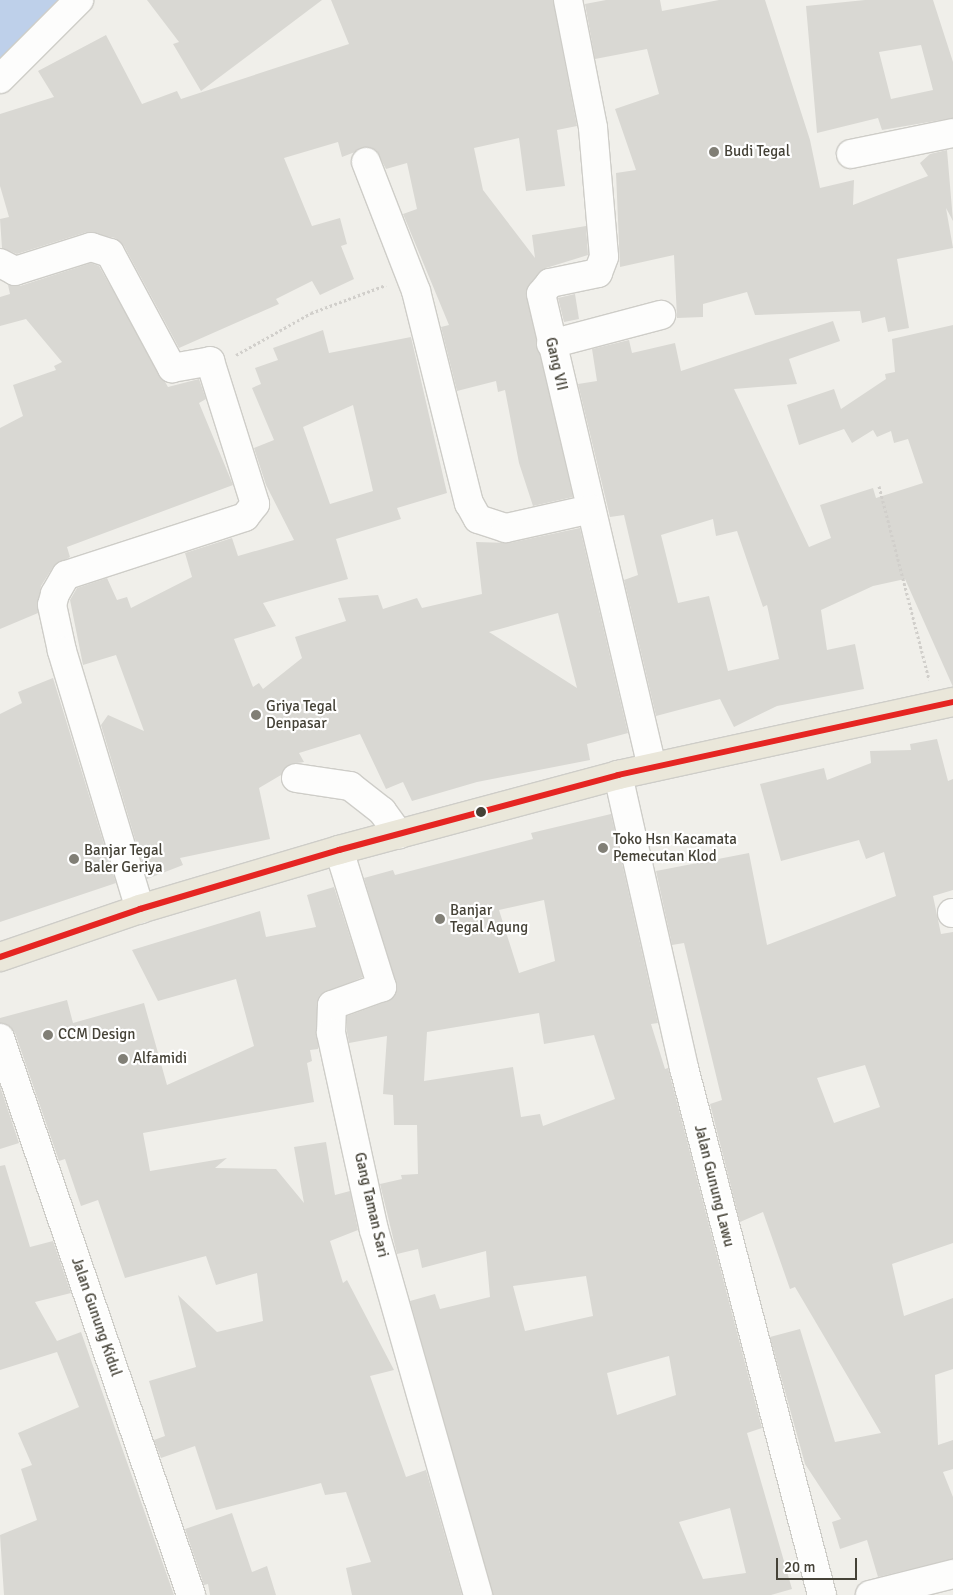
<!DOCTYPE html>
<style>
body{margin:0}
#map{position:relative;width:953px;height:1595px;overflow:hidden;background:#f0efea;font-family:Signika,sans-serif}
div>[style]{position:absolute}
.water>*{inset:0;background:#bed0ea}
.building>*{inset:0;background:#d9d8d3}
.path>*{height:3px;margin-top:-1.5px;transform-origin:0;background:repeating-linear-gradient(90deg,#d1cfcb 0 2.5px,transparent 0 5px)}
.roads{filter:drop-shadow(1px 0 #cecdc8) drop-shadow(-1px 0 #cecdc8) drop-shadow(0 1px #cecdc8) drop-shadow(0 -1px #cecdc8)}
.minor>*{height:28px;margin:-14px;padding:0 14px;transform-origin:14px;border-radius:14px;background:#fdfdfc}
.highway>*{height:28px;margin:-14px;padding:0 14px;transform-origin:14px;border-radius:14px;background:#eae7da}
.bus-1>*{height:6px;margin:-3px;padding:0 3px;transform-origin:3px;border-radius:3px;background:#e52522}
.dots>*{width:14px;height:14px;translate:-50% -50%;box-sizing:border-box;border:2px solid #fff;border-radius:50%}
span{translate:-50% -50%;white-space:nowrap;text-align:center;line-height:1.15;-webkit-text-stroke:4.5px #fff;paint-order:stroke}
.poi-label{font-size:15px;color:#454237}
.left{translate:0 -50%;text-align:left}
.street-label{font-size:15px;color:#454237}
.scale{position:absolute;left:776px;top:1558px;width:81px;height:22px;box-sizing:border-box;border:2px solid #454237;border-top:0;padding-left:6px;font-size:15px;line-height:18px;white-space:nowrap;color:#454237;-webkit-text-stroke:4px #fff;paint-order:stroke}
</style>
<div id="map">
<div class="water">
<i style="clip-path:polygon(0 0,61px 0,0 59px)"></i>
</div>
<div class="building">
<i style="clip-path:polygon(147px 0,322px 0,201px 91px,173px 44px,179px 42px)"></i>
<i style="clip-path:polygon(331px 0,553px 0,577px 126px,557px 130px,565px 186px,526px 191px,519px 138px,474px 148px,483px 190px,535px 258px,532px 235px,586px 226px,588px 255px,546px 268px,526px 291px,573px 497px,533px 506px,519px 463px,505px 390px,498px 392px,496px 381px,457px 391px,441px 327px,449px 325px,403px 214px,417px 209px,407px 163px,386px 169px,376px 150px,368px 147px,342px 157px,338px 142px,284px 158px,312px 226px,340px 218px,347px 244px,341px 246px,354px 279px,320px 295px,312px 281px,276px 299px,279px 304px,179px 348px,124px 246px,115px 238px,87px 232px,17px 254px,2px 248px,0 219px,9px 217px,0 186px,0 114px,54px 97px,38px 71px,106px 35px,142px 104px,177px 91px,181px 99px,349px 44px)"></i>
<i style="clip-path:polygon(606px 0,660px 0,662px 11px,719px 0,765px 0,810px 140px,820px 188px,854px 180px,853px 205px,928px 176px,920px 163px,930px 154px,947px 150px,953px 221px,946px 208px,953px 248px,897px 259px,909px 328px,888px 332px,885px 317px,862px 323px,860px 311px,755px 315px,747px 292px,703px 304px,703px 317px,677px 318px,674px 255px,620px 267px,616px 173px,636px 170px,615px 109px,659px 94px,647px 49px,595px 59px,585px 4px)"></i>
<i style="clip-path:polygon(evenodd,865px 0,933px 0,953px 62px,953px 118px,882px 130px,878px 118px,817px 133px,806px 6px,865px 0,921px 45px,933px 90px,891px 99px,879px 52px,921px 45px)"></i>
<i style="clip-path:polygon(91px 263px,99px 266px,168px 387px,199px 379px,206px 399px,199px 403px,233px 485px,67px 547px,70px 557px,53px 567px,41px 586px,38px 613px,0 629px,0 428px,23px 416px,13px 385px,56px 370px,54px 366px,62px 362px,26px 319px,0 326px,0 297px,10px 294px,8px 285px,20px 286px)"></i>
<i style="clip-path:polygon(575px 294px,579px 319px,564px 322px,558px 298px)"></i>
<i style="clip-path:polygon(evenodd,833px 321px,840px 341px,789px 359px,797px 384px,734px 389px,809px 547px,831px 538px,820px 505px,873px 488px,876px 498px,923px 483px,908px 439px,894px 443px,891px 431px,877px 437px,873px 430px,852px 443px,844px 429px,799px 445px,787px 405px,834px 389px,841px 409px,886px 379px,885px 374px,895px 372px,892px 339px,953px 325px,953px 687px,905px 579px,873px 586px,821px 610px,827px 650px,855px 644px,864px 689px,777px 706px,734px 727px,720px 699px,656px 716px,624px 580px,638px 575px,624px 515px,610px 517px,578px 384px,597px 381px,592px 349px,629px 340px,632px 353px,675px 343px,681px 371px,833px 321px,713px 519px,716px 536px,737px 531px,763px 607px,767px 605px,779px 659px,728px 671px,709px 596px,678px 603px,661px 535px,713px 519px)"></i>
<i style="clip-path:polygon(evenodd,323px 330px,329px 353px,411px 337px,447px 493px,397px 508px,401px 519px,336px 539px,348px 579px,263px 603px,276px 626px,234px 639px,253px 687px,259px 683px,263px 689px,302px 658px,295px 637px,346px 621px,338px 598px,378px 595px,383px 609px,417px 598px,422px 608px,482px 594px,476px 542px,509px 543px,580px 528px,628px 733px,587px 744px,590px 760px,477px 782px,412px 801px,403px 782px,386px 789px,360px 734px,299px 753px,304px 762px,290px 764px,281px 775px,259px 788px,270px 839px,180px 858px,183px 865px,147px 879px,101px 725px,108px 715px,144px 731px,116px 655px,83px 665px,70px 600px,77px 588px,107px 578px,117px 600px,127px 597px,131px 608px,192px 577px,185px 553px,232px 538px,238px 556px,294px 540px,266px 485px,254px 448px,274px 440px,252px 388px,261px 384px,255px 368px,278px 360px,273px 348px,323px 330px,353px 405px,373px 491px,330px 504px,303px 427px,353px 405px,323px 330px,558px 613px,577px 688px,489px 632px,558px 613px)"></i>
<i style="clip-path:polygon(53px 678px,116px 883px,0 922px,0 714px,22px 703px,18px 692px)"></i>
<i style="clip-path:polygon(evenodd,937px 739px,948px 781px,953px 779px,953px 890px,933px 896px,941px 934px,953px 932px,953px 1243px,892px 1264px,904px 1316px,953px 1298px,953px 1369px,935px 1375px,938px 1445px,953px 1440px,953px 1469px,943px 1472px,953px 1497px,953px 1559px,878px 1577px,867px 1540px,840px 1549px,832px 1522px,841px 1519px,805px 1464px,770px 1337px,800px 1329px,835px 1442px,881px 1433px,795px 1287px,790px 1289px,763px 1212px,740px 1222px,710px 1104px,722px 1100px,684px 943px,672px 945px,656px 871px,749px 853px,767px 945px,896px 896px,884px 852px,866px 859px,859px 840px,781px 861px,760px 784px,824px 768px,827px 780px,871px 763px,870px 751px,911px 750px,910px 744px,937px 739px,865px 1065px,880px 1107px,834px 1123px,817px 1078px,865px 1065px)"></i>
<i style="clip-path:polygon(evenodd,611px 814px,658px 1023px,651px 1024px,665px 1069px,668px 1068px,762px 1428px,747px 1433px,792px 1589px,771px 1595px,493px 1595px,410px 1301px,435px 1294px,440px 1309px,490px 1297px,486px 1251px,422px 1268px,418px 1249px,397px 1254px,380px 1184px,402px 1179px,401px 1175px,418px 1174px,417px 1125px,394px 1125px,393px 1095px,383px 1094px,387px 1036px,349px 1043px,347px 1032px,347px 1016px,388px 1001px,397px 990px,364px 878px,393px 870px,395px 875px,533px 839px,531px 833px,611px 814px,544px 900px,555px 961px,519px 973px,499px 910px,544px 900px,611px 814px,539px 1013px,544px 1044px,594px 1035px,615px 1099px,543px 1126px,540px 1114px,521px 1117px,513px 1067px,424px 1081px,427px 1032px,539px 1013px,611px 814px,586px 1276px,593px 1316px,525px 1331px,513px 1286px,586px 1276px,611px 814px,669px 1356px,676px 1395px,617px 1415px,607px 1373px,669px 1356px,611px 814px,730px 1508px,746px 1573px,703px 1579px,679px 1522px,730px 1508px)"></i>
<i style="clip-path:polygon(334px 887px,363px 977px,319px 996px,318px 1049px,310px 1050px,312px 1061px,307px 1063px,314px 1102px,143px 1133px,150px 1171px,227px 1158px,215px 1168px,276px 1169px,304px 1203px,294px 1147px,326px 1142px,335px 1195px,350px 1191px,358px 1230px,330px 1241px,343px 1283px,347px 1280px,394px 1370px,370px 1376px,406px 1477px,426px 1470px,462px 1595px,352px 1595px,346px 1568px,371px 1562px,346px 1492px,325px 1495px,321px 1483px,216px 1510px,195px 1446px,161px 1458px,154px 1440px,165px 1436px,149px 1381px,196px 1367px,178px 1295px,217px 1332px,263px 1321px,257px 1273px,216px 1285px,206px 1256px,125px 1278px,98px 1200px,81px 1206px,65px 1159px,59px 1161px,15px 1033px,0 1023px,0 1018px,67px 1000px,73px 1023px,144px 1003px,167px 1085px,254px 1046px,236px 979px,158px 1001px,132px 950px,260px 911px,266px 937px,316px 927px,307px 895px)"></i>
<i style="clip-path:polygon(0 1086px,19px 1143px,0 1149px)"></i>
<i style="clip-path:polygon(5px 1165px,30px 1247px,53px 1241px,71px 1293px,35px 1302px,57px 1341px,81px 1332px,174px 1595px,4px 1595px,0 1535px,37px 1520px,21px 1469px,32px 1465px,18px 1433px,79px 1407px,57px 1352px,0 1370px,0 1166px)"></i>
<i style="clip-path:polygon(232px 1513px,252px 1572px,267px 1566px,276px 1595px,210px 1595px,208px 1584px,204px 1585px,185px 1529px)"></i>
</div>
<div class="path">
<i style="left:236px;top:355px;width:86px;rotate:-29.2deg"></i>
<i style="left:311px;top:313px;width:80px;rotate:-20.5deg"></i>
<i style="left:879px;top:486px;width:200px;rotate:75.5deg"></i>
</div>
<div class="roads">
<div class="minor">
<i style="left:568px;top:0;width:130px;rotate:78.9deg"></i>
<i style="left:593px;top:128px;width:129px;rotate:85.1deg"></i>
<i style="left:604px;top:257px;width:17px;rotate:111deg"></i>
<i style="left:598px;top:273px;width:49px;rotate:168.2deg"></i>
<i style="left:550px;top:283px;width:14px;rotate:129deg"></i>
<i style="left:541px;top:294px;width:485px;rotate:76.8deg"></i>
<i style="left:0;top:79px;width:112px;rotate:-45deg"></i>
<i style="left:851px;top:154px;width:104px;rotate:-11.6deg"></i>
<i style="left:366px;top:162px;width:138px;rotate:68.8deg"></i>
<i style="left:416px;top:291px;width:219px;rotate:76deg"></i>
<i style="left:469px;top:503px;width:18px;rotate:61deg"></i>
<i style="left:478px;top:519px;width:29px;rotate:18deg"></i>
<i style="left:506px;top:528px;width:87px;rotate:-12.6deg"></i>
<i style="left:0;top:263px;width:17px;rotate:28deg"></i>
<i style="left:15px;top:271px;width:80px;rotate:-17.5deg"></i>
<i style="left:91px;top:247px;width:20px;rotate:18deg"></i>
<i style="left:110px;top:253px;width:131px;rotate:61.7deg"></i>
<i style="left:172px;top:368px;width:39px;rotate:-10deg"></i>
<i style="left:210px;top:361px;width:150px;rotate:72.5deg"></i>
<i style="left:255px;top:504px;width:16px;rotate:128deg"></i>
<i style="left:245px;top:517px;width:188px;rotate:162deg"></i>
<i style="left:66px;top:575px;width:22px;rotate:120deg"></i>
<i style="left:55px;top:594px;width:11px;rotate:105deg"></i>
<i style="left:52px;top:605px;width:47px;rotate:77.7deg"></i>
<i style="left:62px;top:651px;width:270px;rotate:73.2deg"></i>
<i style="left:551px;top:344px;width:114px;rotate:-14.8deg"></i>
<i style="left:618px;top:775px;width:300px;rotate:77.3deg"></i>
<i style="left:684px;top:1068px;width:545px;rotate:75.33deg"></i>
<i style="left:296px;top:778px;width:55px;rotate:8.4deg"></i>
<i style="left:350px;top:786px;width:41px;rotate:38deg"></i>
<i style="left:382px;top:811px;width:29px;rotate:54deg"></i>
<i style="left:339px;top:850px;width:144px;rotate:72.6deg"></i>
<i style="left:382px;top:987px;width:53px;rotate:160.2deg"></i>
<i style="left:332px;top:1005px;width:28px;rotate:92deg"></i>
<i style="left:331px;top:1033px;width:202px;rotate:77.7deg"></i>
<i style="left:374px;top:1230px;width:380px;rotate:74.1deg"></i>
<i style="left:952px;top:913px;width:1px"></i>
<i style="left:0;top:1038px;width:589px;rotate:71.07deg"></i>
<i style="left:870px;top:1595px;width:86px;rotate:-14.2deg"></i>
</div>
<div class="highway">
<i style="left:0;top:957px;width:148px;rotate:-18.9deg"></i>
<i style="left:140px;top:909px;width:208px;rotate:-16.5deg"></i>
<i style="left:339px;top:850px;width:289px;rotate:-15deg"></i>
<i style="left:618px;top:775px;width:343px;rotate:-12.3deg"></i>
</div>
</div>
<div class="bus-1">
<i style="left:0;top:957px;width:148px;rotate:-18.9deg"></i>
<i style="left:140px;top:909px;width:208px;rotate:-16.5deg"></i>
<i style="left:339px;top:850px;width:289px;rotate:-15deg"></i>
<i style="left:618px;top:775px;width:343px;rotate:-12.3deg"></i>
</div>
<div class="dots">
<i style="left:714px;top:152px;background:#817f76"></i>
<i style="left:256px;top:715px;background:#817f76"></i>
<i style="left:481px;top:812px;background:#454237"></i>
<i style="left:603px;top:848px;background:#817f76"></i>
<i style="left:74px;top:859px;background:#817f76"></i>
<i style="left:440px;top:919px;background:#817f76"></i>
<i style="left:48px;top:1035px;background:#817f76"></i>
<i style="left:123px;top:1059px;background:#817f76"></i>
</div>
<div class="poi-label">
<span class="left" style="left:724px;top:152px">Budi Tegal</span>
<span class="left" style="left:266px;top:715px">Griya Tegal<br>Denpasar</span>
<span class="left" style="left:613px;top:848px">Toko Hsn Kacamata<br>Pemecutan Klod</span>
<span class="left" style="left:84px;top:859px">Banjar Tegal<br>Baler Geriya</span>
<span class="left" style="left:450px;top:919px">Banjar<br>Tegal Agung</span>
<span class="left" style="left:58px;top:1035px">CCM Design</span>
<span class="left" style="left:133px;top:1059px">Alfamidi</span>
</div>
<div class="street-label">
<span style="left:556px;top:364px;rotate:77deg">Gang VII</span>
<span style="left:714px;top:1186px;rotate:76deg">Jalan Gunung Lawu</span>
<span style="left:371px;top:1205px;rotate:77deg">Gang Taman Sari</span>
<span style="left:96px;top:1317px;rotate:71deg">Jalan Gunung Kidul</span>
</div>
<div class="scale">20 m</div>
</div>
